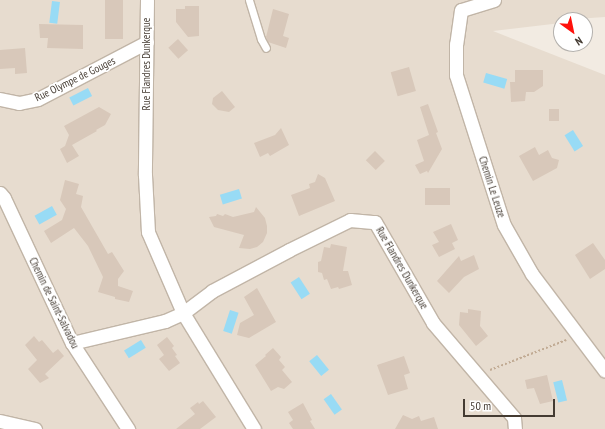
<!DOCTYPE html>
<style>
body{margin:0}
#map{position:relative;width:605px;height:429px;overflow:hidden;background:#f2ebe2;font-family:"PT Sans Narrow",sans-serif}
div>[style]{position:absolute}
.residential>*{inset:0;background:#e7dccf}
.water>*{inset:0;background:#98dbf5;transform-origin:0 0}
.building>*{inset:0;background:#d8c8ba;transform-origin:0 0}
.path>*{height:2px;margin-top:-1px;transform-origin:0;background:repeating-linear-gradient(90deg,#c1ab94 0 2px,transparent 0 4px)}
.roads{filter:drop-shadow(1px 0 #c1b5a7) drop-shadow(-1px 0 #c1b5a7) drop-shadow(0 1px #c1b5a7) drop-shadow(0 -1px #c1b5a7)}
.lane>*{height:7px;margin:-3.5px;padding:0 3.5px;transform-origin:3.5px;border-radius:3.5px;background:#fff}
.street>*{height:13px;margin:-6.5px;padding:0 6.5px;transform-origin:6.5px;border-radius:6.5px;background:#fff}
span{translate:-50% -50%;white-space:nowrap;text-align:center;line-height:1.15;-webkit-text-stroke:3.5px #fff;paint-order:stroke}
.street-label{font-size:11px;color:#443b32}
.north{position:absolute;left:553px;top:12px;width:40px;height:40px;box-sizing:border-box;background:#fff;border:1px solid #b4b1ad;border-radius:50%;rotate:147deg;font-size:11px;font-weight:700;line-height:16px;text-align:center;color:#443b32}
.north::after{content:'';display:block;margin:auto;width:14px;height:18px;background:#ff110c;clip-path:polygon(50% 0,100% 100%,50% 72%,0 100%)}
.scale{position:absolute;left:463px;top:399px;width:92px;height:18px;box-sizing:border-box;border:2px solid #443b32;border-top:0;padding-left:5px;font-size:12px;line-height:14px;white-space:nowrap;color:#443b32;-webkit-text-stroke:3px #fff;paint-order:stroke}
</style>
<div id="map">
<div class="residential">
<i style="clip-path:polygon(0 0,605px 0,605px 17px,561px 20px,561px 23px,493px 31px,605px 75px,605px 429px,0 429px)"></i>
</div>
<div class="water">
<i style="left:52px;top:1px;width:8px;height:22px;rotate:7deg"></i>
<i style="left:486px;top:73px;width:22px;height:10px;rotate:16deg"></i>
<i style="left:88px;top:88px;width:9px;height:21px;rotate:63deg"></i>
<i style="left:573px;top:130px;width:19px;height:10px;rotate:58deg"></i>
<i style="left:239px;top:189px;width:10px;height:20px;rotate:73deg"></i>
<i style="left:52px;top:206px;width:10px;height:20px;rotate:61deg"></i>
<i style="left:299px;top:277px;width:20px;height:10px;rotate:57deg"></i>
<i style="left:230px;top:310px;width:9px;height:22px;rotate:18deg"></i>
<i style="left:141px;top:340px;width:9px;height:20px;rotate:58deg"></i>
<i style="left:317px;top:355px;width:19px;height:10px;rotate:51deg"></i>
<i style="left:562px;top:380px;width:21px;height:9px;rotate:76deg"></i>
<i style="left:331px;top:394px;width:19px;height:9px;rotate:55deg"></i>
</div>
<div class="building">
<i style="left:105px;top:0;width:18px;height:39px"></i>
<i style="clip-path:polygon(185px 6px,199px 6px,199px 36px,188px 37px,176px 22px,176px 9px,185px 9px)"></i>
<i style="clip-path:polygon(273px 9px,289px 14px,283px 36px,289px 38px,286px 48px,268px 42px,266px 37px)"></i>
<i style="clip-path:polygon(39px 24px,83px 25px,83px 49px,47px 48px,48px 38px,40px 38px)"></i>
<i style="left:178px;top:39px;width:15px;height:13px;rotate:48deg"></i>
<i style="clip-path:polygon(25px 48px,27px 73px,15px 74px,15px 68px,0 69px,0 50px)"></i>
<i style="left:409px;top:67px;width:25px;height:19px;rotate:74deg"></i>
<i style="clip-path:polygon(515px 70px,543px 70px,543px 86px,534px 92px,526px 92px,525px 101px,511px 102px,510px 82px,515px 82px)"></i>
<i style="clip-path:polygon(222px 91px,235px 107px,229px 112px,218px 110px,212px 104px,213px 98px)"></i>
<i style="clip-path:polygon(428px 104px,438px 132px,436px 133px,442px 149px,428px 173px,427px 171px,420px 174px,415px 165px,424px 161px,417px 140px,429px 135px,420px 107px)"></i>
<i style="clip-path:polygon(99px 107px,111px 114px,105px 125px,96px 130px,97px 131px,72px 145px,79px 156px,67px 163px,60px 149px,65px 146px,69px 135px,64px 126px)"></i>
<i style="left:549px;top:109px;width:10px;height:12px"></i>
<i style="clip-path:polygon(281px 128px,289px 145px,270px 156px,268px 153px,260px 157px,254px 143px,275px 135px)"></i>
<i style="clip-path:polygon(535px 147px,539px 155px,548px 150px,552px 158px,559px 160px,557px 168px,533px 181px,519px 156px)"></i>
<i style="left:375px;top:151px;width:14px;height:13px;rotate:45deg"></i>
<i style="clip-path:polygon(318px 174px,325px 178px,335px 201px,299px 216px,291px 195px,310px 188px,309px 184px,315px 182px)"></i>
<i style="clip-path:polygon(65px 180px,79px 184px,76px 194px,83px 196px,81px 207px,108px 254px,112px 252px,124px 271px,118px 279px,118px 286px,133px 291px,129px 302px,115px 299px,115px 297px,98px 292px,103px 277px,88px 246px,74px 228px,51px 243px,44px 231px,62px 220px,66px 209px,60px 200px)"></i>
<i style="left:425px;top:188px;width:25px;height:17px"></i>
<i style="clip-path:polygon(256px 207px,265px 218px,267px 226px,267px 233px,263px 242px,257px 247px,250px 249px,239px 248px,244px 235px,214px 227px,209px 217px,216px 216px,217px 214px,223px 216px,225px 214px,233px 217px,254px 212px)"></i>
<i style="clip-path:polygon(451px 224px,458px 240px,452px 243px,455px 249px,439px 257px,432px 245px,439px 242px,433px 232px)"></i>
<i style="clip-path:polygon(593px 243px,605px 260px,605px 269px,590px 279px,575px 255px)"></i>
<i style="clip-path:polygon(331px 244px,347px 247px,343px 271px,348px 271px,352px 285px,339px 289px,338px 287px,331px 289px,327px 279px,324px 280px,322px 273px,318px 272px,318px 262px,321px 261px,324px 247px,330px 248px)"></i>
<i style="clip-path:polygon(474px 255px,479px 269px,464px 277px,449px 293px,437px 281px,459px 256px,461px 261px)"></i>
<i style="clip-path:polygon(257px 288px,276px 322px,249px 338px,237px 335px,240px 323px,254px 315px,244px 297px)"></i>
<i style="clip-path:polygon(468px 309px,481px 311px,480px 326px,488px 336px,476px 346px,459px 325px,460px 312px,468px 313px)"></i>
<i style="clip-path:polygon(34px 336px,39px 342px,42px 340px,53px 353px,58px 349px,64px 356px,45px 374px,49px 378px,40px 383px,28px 369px,37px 360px,25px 345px)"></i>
<i style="clip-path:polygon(167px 337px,174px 346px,172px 348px,177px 355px,175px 356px,180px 363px,169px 371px,159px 359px,164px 355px,157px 345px)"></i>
<i style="clip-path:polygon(273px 348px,281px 357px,279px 360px,285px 367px,282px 370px,292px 382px,284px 389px,278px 387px,271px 391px,255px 365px,266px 356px,265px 355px)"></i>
<i style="clip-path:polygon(404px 356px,410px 373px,404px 375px,408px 389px,388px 395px,377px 365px)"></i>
<i style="clip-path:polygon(547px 375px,553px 401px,540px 404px,534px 388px,527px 389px,525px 380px)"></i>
<i style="clip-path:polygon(203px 401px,216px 417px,200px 429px,176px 429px,195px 414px,190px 408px,198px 402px,199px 404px)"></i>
<i style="clip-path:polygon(303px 403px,312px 420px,310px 421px,315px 429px,293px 429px,289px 423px,293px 420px,288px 412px)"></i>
<i style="clip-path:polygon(403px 415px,412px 419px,419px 416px,421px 421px,434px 417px,438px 429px,395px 429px)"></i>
</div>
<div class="path">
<i style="left:490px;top:370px;width:82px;rotate:-21.5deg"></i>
</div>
<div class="roads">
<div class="lane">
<i style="left:249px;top:0;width:41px;rotate:72.9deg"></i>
<i style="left:261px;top:39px;width:10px;rotate:61deg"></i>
</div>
<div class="street">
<i style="left:147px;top:0;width:175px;rotate:90.7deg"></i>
<i style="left:145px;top:175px;width:57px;rotate:87deg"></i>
<i style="left:148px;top:232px;width:88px;rotate:66.6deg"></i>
<i style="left:183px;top:313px;width:136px;rotate:58.5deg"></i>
<i style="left:494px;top:0;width:34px;rotate:163deg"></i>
<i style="left:461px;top:10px;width:34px;rotate:98deg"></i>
<i style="left:456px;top:44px;width:31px;rotate:90deg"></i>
<i style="left:456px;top:75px;width:157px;rotate:72.3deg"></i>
<i style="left:504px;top:225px;width:56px;rotate:60.3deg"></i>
<i style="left:532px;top:274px;width:121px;rotate:53deg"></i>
<i style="left:0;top:99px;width:19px;rotate:12deg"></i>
<i style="left:19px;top:103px;width:19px;rotate:-12deg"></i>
<i style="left:38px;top:99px;width:123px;rotate:-27.6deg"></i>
<i style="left:0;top:193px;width:6px;rotate:51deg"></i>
<i style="left:4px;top:198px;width:160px;rotate:64.9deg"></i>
<i style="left:72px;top:343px;width:103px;rotate:56.9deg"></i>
<i style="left:72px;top:343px;width:96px;rotate:-13.3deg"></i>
<i style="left:165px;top:321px;width:20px;rotate:-24deg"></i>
<i style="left:183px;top:313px;width:36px;rotate:-37deg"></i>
<i style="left:212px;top:291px;width:87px;rotate:-28deg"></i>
<i style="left:289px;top:250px;width:68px;rotate:-26.2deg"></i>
<i style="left:350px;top:220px;width:25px;rotate:5deg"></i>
<i style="left:375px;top:222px;width:116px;rotate:60.1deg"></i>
<i style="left:433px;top:323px;width:125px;rotate:49.5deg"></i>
<i style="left:514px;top:418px;width:11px;rotate:85deg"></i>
<i style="left:0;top:421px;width:36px;rotate:13deg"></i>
</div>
</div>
<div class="street-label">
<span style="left:146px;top:64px;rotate:-90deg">Rue Flandres Dunkerque</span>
<span style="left:75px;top:79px;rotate:-26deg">Rue Olympe de Gouges</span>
<span style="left:492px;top:187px;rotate:72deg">Chemin Le Leuze</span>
<span style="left:402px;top:268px;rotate:60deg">Rue Flandres Dunkerque</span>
<span style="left:54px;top:303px;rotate:64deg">Chemin de Saint-Salvadou</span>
</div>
<div class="north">N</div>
<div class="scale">50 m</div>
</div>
